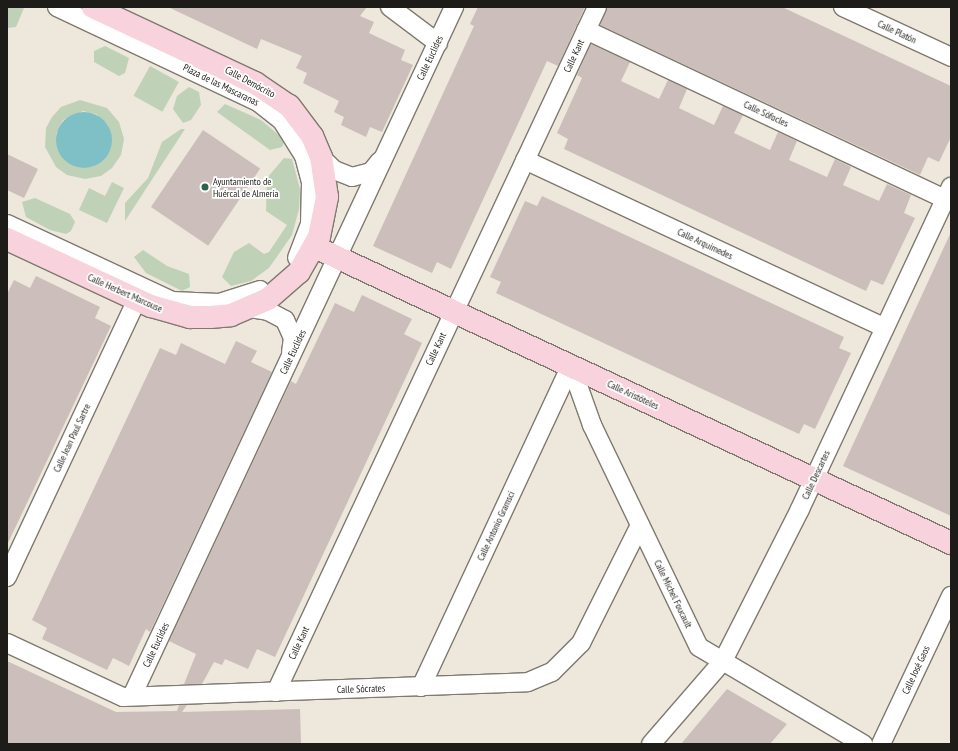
<!DOCTYPE html>
<meta charset="utf-8">
<style>
body{margin:0}
#map{position:relative;width:958px;height:751px;overflow:hidden;background:#ede7dc;font-family:"PT Sans Narrow",sans-serif}
div>[style]{position:absolute}
.green>*{inset:0;background:#bfd2b7;transform-origin:0 0}
.water>*{inset:0;background:#7fc0c7}
.round{border-radius:50%}
.building>*{inset:0;background:#ccbfbb;transform-origin:0 0}
.roads{filter:drop-shadow(1px 0 #7f796f) drop-shadow(-1px 0 #7f796f) drop-shadow(0 1px #7f796f) drop-shadow(0 -1px #7f796f)}
.street>*{height:18px;margin:-9px;padding:0 9px;transform-origin:9px;border-radius:9px;background:#fff}
.secondary>*{height:22px;margin:-11px;padding:0 11px;transform-origin:11px;border-radius:11px;background:#f8d2dd}
.dots>*{width:11px;height:11px;translate:-50% -50%;box-sizing:border-box;border:2px solid #fff;border-radius:50%}
span{translate:-50% -50%;white-space:nowrap;text-align:center;line-height:1.15;-webkit-text-stroke:3.5px #fff;paint-order:stroke}
.street-label{font-size:10px;color:#1e1c18}
.poi-label{font-size:10px;color:#1e1c18}
.left{translate:0 -50%;text-align:left}
.frame{position:absolute;inset:0;border:8px solid #1e1c18;pointer-events:none}
</style>
<div id="map">
<div class="green">
<i style="clip-path:polygon(7px 7px,24px 8px,16px 27px,7px 28px)"></i>
<i style="clip-path:polygon(105px 46px,129px 58px,125px 73px,119px 76px,94px 62px,94px 51px)"></i>
<i style="left:150px;top:66px;width:33px;height:34px;rotate:29deg"></i>
<i style="clip-path:polygon(189px 87px,199px 92px,201px 105px,191px 120px,183px 123px,173px 109px,177px 96px)"></i>
<i style="clip-path:polygon(evenodd,80px 100px,107px 108px,119px 122px,124px 139px,121px 155px,112px 168px,101px 176px,85px 179px,67px 175px,56px 167px,45px 147px,46px 128px,52px 117px,61px 107px,80px 100px,83px 111px,96px 114px,108px 125px,99px 163px,84px 168px,67px 162px,56px 134px,63px 120px,83px 111px)"></i>
<i style="clip-path:polygon(225px 104px,261px 120px,280px 136px,284px 142px,282px 147px,270px 150px,217px 112px)"></i>
<i style="clip-path:polygon(181px 129px,185px 129px,125px 221px,125px 203px,148px 178px,162px 142px)"></i>
<i style="clip-path:polygon(284px 158px,292px 159px,300px 189px,299px 209px,292px 235px,269px 268px,251px 281px,231px 286px,222px 277px,234px 252px,249px 243px,264px 254px,269px 252px,287px 225px,266px 211px,267px 178px)"></i>
<i style="clip-path:polygon(112px 182px,124px 188px,107px 223px,79px 210px,89px 188px,105px 196px)"></i>
<i style="clip-path:polygon(35px 198px,70px 214px,75px 222px,71px 231px,66px 234px,50px 230px,26px 217px,22px 202px)"></i>
<i style="clip-path:polygon(143px 250px,167px 266px,189px 274px,190px 287px,182px 291px,146px 273px,134px 257px)"></i>
</div>
<div class="water">
<i class="round" style="left:56px;top:112px;width:56px;height:56px"></i>
</div>
<div class="building">
<i style="clip-path:polygon(168px 7px,367px 7px,360px 16px,374px 22px,369px 33px,405px 50px,401px 60px,413px 65px,382px 132px,370px 127px,366px 137px,341px 125px,344px 117px,334px 112px,339px 101px,303px 83px,307px 73px,296px 68px,302px 56px,261px 39px,257px 49px)"></i>
<i style="clip-path:polygon(478px 7px,585px 7px,558px 66px,547px 61px,451px 269px,437px 262px,432px 273px,373px 246px,474px 26px,470px 24px)"></i>
<i style="clip-path:polygon(607px 7px,782px 7px,951px 86px,951px 137px,939px 162px,928px 157px,920px 175px,600px 25px)"></i>
<i style="clip-path:polygon(591px 44px,630px 62px,621px 81px,659px 99px,668px 80px,687px 89px,679px 108px,714px 125px,723px 106px,743px 115px,734px 133px,770px 150px,778px 132px,797px 141px,789px 160px,827px 177px,835px 159px,851px 167px,843px 185px,879px 201px,887px 184px,911px 195px,904px 213px,915px 218px,883px 285px,871px 280px,866px 291px,564px 149px,568px 139px,557px 133px,582px 78px,577px 75px)"></i>
<i style="left:203px;top:130px;width:69px;height:93px;rotate:34deg"></i>
<i style="clip-path:polygon(7px 154px,38px 169px,24px 198px,7px 190px)"></i>
<i style="clip-path:polygon(542px 196px,844px 337px,839px 348px,851px 353px,815px 429px,804px 424px,799px 434px,496px 293px,501px 282px,490px 277px,525px 201px,537px 206px)"></i>
<i style="clip-path:polygon(951px 232px,951px 516px,843px 466px)"></i>
<i style="clip-path:polygon(36px 276px,100px 307px,95px 318px,111px 326px,7px 545px,7px 294px,14px 280px,30px 288px)"></i>
<i style="clip-path:polygon(362px 295px,412px 319px,404px 334px,422px 343px,275px 657px,257px 649px,248px 669px,225px 659px,222px 665px,214px 662px,202px 684px,184px 684px,196px 654px,169px 641px,291px 381px,296px 384px,335px 303px,354px 312px)"></i>
<i style="clip-path:polygon(236px 341px,257px 351px,251px 362px,272px 372px,150px 632px,146px 629px,129px 666px,113px 658px,107px 670px,42px 639px,47px 628px,32px 620px,160px 348px,176px 355px,181px 343px,225px 364px)"></i>
<i style="clip-path:polygon(7px 661px,116px 712px,177px 711px,179px 705px,187px 705px,182px 712px,300px 709px,301px 744px,7px 744px)"></i>
<i style="clip-path:polygon(727px 689px,787px 724px,770px 744px,681px 744px)"></i>
</div>
<div class="roads">
<div class="street">
<i style="left:57px;top:7px;width:222px;rotate:25.3deg"></i>
<i style="left:258px;top:102px;width:31px;rotate:38deg"></i>
<i style="left:282px;top:121px;width:41px;rotate:57.8deg"></i>
<i style="left:304px;top:156px;width:28px;rotate:75deg"></i>
<i style="left:311px;top:183px;width:41px;rotate:91.4deg"></i>
<i style="left:310px;top:224px;width:36px;rotate:111deg"></i>
<i style="left:390px;top:7px;width:60px;rotate:36.9deg"></i>
<i style="left:843px;top:7px;width:119px;rotate:24.8deg"></i>
<i style="left:586px;top:30px;width:397px;rotate:25.2deg"></i>
<i style="left:321px;top:157px;width:18px;rotate:45deg"></i>
<i style="left:334px;top:170px;width:19px;rotate:21deg"></i>
<i style="left:352px;top:177px;width:20px;rotate:-15deg"></i>
<i style="left:371px;top:172px;width:14px;rotate:-51deg"></i>
<i style="left:525px;top:160px;width:397px;rotate:25deg"></i>
<i style="left:7px;top:224px;width:182px;rotate:25deg"></i>
<i style="left:172px;top:301px;width:47px;rotate:2.4deg"></i>
<i style="left:219px;top:303px;width:43px;rotate:-17.6deg"></i>
<i style="left:250px;top:308px;width:18px;rotate:9deg"></i>
<i style="left:268px;top:311px;width:19px;rotate:28deg"></i>
<i style="left:285px;top:320px;width:20px;rotate:66deg"></i>
<i style="left:293px;top:338px;width:14px;rotate:98deg"></i>
<i style="left:571px;top:366px;width:63px;rotate:70.4deg"></i>
<i style="left:592px;top:425px;width:246px;rotate:64.3deg"></i>
<i style="left:699px;top:647px;width:191px;rotate:30.6deg"></i>
<i style="left:7px;top:577px;width:306px;rotate:-64.9deg"></i>
<i style="left:7px;top:643px;width:128px;rotate:25deg"></i>
<i style="left:123px;top:697px;width:405px;rotate:-2.1deg"></i>
<i style="left:528px;top:682px;width:26px;rotate:-23deg"></i>
<i style="left:552px;top:672px;width:41px;rotate:-45deg"></i>
<i style="left:581px;top:643px;width:132px;rotate:-63.4deg"></i>
<i style="left:421px;top:687px;width:354px;rotate:-65deg"></i>
<i style="left:276px;top:692px;width:756px;rotate:-64.89deg"></i>
<i style="left:132px;top:696px;width:761px;rotate:-64.95deg"></i>
<i style="left:651px;top:744px;width:110px;rotate:-49.1deg"></i>
<i style="left:723px;top:661px;width:170px;rotate:-63.1deg"></i>
<i style="left:800px;top:509px;width:356px;rotate:-64.9deg"></i>
<i style="left:881px;top:744px;width:164px;rotate:-64.7deg"></i>
</div>
<div class="secondary">
<i style="left:7px;top:239px;width:159px;rotate:25deg"></i>
<i style="left:151px;top:306px;width:41px;rotate:15.8deg"></i>
<i style="left:190px;top:317px;width:20px"></i>
<i style="left:210px;top:317px;width:21px;rotate:-5deg"></i>
<i style="left:231px;top:315px;width:40px;rotate:-23.4deg"></i>
<i style="left:268px;top:299px;width:41px;rotate:-41.1deg"></i>
<i style="left:299px;top:272px;width:40px;rotate:-60.3deg"></i>
<i style="left:319px;top:237px;width:41px;rotate:-78.7deg"></i>
<i style="left:327px;top:197px;width:40px;rotate:-98.5deg"></i>
<i style="left:321px;top:157px;width:23px;rotate:-113deg"></i>
<i style="left:312px;top:136px;width:38px;rotate:-127deg"></i>
<i style="left:289px;top:106px;width:41px;rotate:-145.9deg"></i>
<i style="left:255px;top:83px;width:179px;rotate:-154.9deg"></i>
<i style="left:315px;top:247px;width:702px;rotate:24.96deg"></i>
</div>
</div>
<div class="dots">
<i style="left:205px;top:187px;background:#2b634b"></i>
</div>
<div class="street-label">
<span style="left:897px;top:32px;rotate:25deg">Calle Platón</span>
<span style="left:574px;top:56px;rotate:-65deg">Calle Kant</span>
<span style="left:430px;top:58px;rotate:-65deg">Calle Euclides</span>
<span style="left:250px;top:82px;rotate:28deg">Calle Demócrito</span>
<span style="left:221px;top:85px;rotate:26deg">Plaza de las Mascaranas</span>
<span style="left:766px;top:114px;rotate:25deg">Calle Sófocles</span>
<span style="left:705px;top:244px;rotate:25deg">Calle Arquímedes</span>
<span style="left:125px;top:293px;rotate:24deg">Calle Herbert Marcouse</span>
<span style="left:436px;top:349px;rotate:-65deg">Calle Kant</span>
<span style="left:293px;top:352px;rotate:-65deg">Calle Euclides</span>
<span style="left:633px;top:395px;rotate:25deg">Calle Aristóteles</span>
<span style="left:72px;top:438px;rotate:-65deg">Calle Jean Paul Sartre</span>
<span style="left:816px;top:475px;rotate:-65deg">Calle Descartes</span>
<span style="left:496px;top:526px;rotate:-65deg">Calle Antonio Gramsci</span>
<span style="left:673px;top:594px;rotate:64deg">Calle Michel Foucault</span>
<span style="left:299px;top:643px;rotate:-65deg">Calle Kant</span>
<span style="left:156px;top:645px;rotate:-65deg">Calle Euclides</span>
<span style="left:916px;top:670px;rotate:-65deg">Calle José Gaos</span>
<span style="left:361px;top:689px;rotate:-2deg">Calle Sócrates</span>
</div>
<div class="poi-label">
<span class="left" style="left:213px;top:187px">Ayuntamiento de<br>Huércal de Almería</span>
</div>
<div class="frame"></div>
</div>
